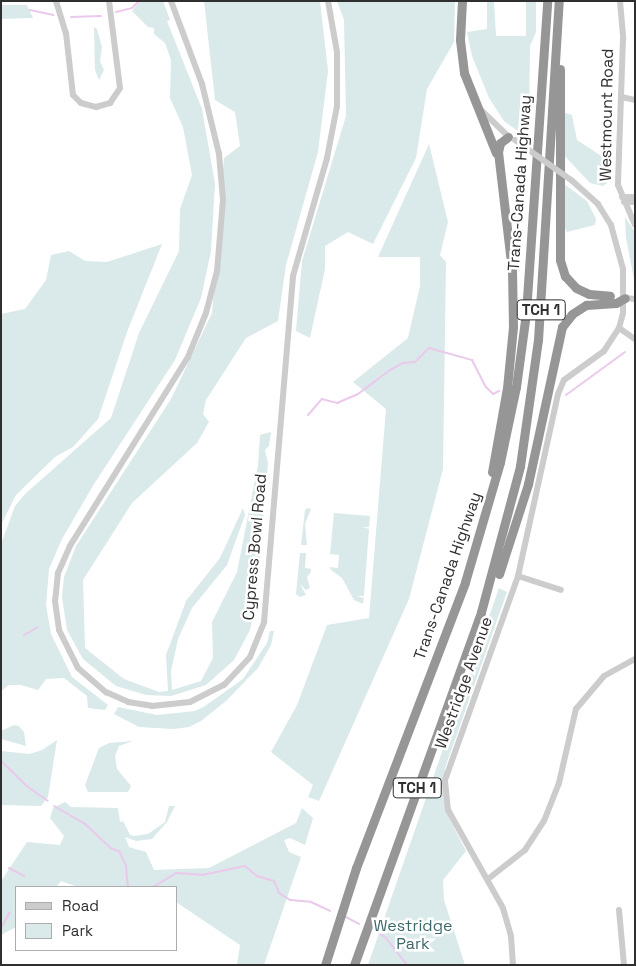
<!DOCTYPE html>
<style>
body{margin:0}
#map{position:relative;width:636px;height:966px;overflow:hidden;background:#fff;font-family:"Space Grotesk",sans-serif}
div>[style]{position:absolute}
.green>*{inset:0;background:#dae9e9}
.stream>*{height:2px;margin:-1px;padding:0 1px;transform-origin:1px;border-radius:1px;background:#eac9ec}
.minor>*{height:6px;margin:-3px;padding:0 3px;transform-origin:3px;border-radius:3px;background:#ccc}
.highway>*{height:9px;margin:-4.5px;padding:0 4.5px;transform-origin:4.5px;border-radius:4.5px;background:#969696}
.minor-bridge>*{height:6px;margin:-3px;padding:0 3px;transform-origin:3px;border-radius:3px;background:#ccc}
span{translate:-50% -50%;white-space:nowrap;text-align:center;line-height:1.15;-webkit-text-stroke:5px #fff;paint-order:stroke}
.shield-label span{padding:1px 4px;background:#fff;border:1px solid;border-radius:4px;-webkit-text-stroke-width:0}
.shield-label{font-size:15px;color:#2f2f2f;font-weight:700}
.street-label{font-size:16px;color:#2f2f2f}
.park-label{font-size:16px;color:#3c676b}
.frame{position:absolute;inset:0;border:2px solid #2f2f2f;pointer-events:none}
.legend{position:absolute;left:15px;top:886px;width:162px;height:65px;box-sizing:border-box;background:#fff;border:1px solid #acacac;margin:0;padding:6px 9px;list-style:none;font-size:15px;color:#2f2f2f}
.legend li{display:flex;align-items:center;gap:10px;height:25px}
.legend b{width:25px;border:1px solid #acacac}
</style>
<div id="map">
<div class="green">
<i style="clip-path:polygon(140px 1px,163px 1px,170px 20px,167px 21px,202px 109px,215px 184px,211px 251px,201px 298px,175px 360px,94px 484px,62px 539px,49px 569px,46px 605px,51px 634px,72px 677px,108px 705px,105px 710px,88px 708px,87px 696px,64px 678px,46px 679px,38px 690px,21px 685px,9px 685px,1px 691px,1px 544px,15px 506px,25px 494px,111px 418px,139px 333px,179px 251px,180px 209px,192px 175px,183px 127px,170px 98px,171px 60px,165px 43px,154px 34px,154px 28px,148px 27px,132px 11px)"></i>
<i style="clip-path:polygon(204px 1px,320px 1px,328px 71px,318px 152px,286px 265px,278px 321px,246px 338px,206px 400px,203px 414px,209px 422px,197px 443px,132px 503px,83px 580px,85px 648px,124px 679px,159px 692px,168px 691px,166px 655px,186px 601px,220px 558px,243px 508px,245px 515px,227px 565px,192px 608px,178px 639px,171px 671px,172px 690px,201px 681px,213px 658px,212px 622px,237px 572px,258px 465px,260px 435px,271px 432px,269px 446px,265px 450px,268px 463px,257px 597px,250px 630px,234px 660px,206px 685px,171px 696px,146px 695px,116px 686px,83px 659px,67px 630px,62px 597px,64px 577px,76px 546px,171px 399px,212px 313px,224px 158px,240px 146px,235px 112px,215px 100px)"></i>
<i style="clip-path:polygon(337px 1px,455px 1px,454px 42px,427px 89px,416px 158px,373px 244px,348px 232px,325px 246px,325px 269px,310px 338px,296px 331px,302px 261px,346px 116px,344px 20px)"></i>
<i style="clip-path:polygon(487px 1px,494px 1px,496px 36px,526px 36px,526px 2px,536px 2px,536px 32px,530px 46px,529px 118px,522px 134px,504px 121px,489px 98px,472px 56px,467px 32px,487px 29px)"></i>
<i style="clip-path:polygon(1px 5px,27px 5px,33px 18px,1px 19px)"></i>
<i style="clip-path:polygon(94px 27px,97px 29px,102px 47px,100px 61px,104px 70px,99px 80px,95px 70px)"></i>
<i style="clip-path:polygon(562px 112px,572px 115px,577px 140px,606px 159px,607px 183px,603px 186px,590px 183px,561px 152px)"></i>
<i style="clip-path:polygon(429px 144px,448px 222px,440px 255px,446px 262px,443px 469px,409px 599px,319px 801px,308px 797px,313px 785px,271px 752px,297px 705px,327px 625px,369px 618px,386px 409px,353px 382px,408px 338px,420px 286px,420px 257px,378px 257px)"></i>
<i style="clip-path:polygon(564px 184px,587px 201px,596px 219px,595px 225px,567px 232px,564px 226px)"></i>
<i style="clip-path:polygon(625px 217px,635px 232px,635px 284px,626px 238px)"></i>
<i style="clip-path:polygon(162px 244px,127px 332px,98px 419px,73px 447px,55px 457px,16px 495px,1px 525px,1px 314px,25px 309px,46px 280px,51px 255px,69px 251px,85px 261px,107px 262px)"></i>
<i style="clip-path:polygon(308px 508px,311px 509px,305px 524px,307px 545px,301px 545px,305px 510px)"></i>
<i style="clip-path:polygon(334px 513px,370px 516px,369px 527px,363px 527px,369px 529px,364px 596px,357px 596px,364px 598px,363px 604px,354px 600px,342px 578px,331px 570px,330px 567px,338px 568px,339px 555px,330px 554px)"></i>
<i style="clip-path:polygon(300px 553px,306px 553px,305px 568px,311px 569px,311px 572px,307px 577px,310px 588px,306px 590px,300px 584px,306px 595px,300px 597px,296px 594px)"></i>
<i style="clip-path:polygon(499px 588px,507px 592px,445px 768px,445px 810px,466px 851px,443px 880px,444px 900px,465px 965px,368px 965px)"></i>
<i style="clip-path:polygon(270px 631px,274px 631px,271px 645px,258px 668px,226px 701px,201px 721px,189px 727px,174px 729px,139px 727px,114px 714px,118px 707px,157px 715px,195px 711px,205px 706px,243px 679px,267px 643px)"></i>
<i style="clip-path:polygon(14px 725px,19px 726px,24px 732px,26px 746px,1px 739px,1px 731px)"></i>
<i style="clip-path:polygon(57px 740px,48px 797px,41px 806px,1px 805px,1px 751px,30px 754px,42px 750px)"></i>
<i style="clip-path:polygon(133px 741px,119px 746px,115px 756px,117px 769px,131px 786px,128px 792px,88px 792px,85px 785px,99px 748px,109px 743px)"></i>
<i style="clip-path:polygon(65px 802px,71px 807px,118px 808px,120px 822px,123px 821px,130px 835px,134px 836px,148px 834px,165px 822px,169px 806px,175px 806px,167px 822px,152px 839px,136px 841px,125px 837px,129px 847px,146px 852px,154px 870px,209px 868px,296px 823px,302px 808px,313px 818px,305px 845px,290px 838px,284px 840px,289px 852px,301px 857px,264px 965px,237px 965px,240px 945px,176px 902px,176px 887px,78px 887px,61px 881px,56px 887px,16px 887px,16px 927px,1px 935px,1px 881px,27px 842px,60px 845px,64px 836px,50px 818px,53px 808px)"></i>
</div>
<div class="stream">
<i style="left:30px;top:10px;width:24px;rotate:12deg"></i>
<i style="left:116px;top:12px;width:16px;rotate:-14deg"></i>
<i style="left:132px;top:8px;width:10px;rotate:-45deg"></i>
<i style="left:71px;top:17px;width:30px;rotate:-2deg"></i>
<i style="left:566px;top:395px;width:73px;rotate:-36.1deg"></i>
<i style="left:308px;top:415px;width:21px;rotate:-49deg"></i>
<i style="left:322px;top:399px;width:16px;rotate:15deg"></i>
<i style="left:337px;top:403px;width:23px;rotate:-23deg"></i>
<i style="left:358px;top:394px;width:40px;rotate:-37deg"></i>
<i style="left:390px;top:370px;width:15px;rotate:-28deg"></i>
<i style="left:403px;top:363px;width:12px;rotate:-5deg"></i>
<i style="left:415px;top:362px;width:20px;rotate:-45deg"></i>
<i style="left:429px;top:348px;width:45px;rotate:15.6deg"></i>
<i style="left:472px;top:360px;width:30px;rotate:63deg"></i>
<i style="left:486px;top:387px;width:10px;rotate:45deg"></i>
<i style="left:493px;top:394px;width:7px;rotate:-27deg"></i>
<i style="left:24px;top:635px;width:16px;rotate:-30deg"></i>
<i style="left:1px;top:761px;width:37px;rotate:44deg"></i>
<i style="left:28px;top:787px;width:24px;rotate:35deg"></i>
<i style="left:54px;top:806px;width:34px;rotate:30deg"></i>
<i style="left:84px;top:823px;width:38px;rotate:43deg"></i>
<i style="left:112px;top:849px;width:7px;rotate:16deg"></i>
<i style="left:119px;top:851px;width:17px;rotate:65deg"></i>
<i style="left:126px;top:866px;width:21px;rotate:85deg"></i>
<i style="left:9px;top:868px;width:17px;rotate:28deg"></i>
<i style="left:153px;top:887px;width:27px;rotate:-31deg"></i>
<i style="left:176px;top:873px;width:26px;rotate:4deg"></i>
<i style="left:202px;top:875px;width:44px;rotate:-11.8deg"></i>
<i style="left:245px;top:866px;width:16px;rotate:40deg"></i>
<i style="left:257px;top:876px;width:18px;rotate:16deg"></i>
<i style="left:274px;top:881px;width:13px;rotate:67deg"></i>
<i style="left:279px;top:893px;width:13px;rotate:32deg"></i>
<i style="left:290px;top:900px;width:21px;rotate:5deg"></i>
<i style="left:311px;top:902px;width:21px;rotate:25deg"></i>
<i style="left:344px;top:916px;width:17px;rotate:28deg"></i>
<i style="left:1px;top:928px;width:18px;rotate:-61deg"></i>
<i style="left:376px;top:931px;width:12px;rotate:35deg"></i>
<i style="left:386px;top:938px;width:34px;rotate:52deg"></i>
</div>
<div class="minor">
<i style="left:56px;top:1px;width:34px;rotate:73deg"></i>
<i style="left:66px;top:33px;width:62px;rotate:83.6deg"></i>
<i style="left:73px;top:95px;width:11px;rotate:45deg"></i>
<i style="left:81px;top:103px;width:16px;rotate:15deg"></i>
<i style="left:96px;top:107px;width:15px;rotate:-16deg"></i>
<i style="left:110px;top:103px;width:18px;rotate:-56deg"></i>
<i style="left:120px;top:88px;width:88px;rotate:-97.2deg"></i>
<i style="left:171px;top:1px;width:89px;rotate:69.5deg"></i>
<i style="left:202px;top:84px;width:72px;rotate:76.3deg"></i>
<i style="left:219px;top:154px;width:46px;rotate:85deg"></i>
<i style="left:223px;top:200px;width:71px;rotate:94.8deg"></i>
<i style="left:217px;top:271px;width:43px;rotate:104.7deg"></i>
<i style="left:206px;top:313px;width:48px;rotate:112.2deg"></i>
<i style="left:188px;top:357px;width:223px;rotate:122deg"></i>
<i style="left:70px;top:546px;width:30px;rotate:114deg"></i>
<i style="left:58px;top:573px;width:28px;rotate:96deg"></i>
<i style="left:55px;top:601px;width:29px;rotate:82deg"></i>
<i style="left:59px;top:630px;width:42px;rotate:63.4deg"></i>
<i style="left:78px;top:668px;width:37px;rotate:41deg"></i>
<i style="left:106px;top:692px;width:24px;rotate:24deg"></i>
<i style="left:128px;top:702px;width:24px;rotate:9deg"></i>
<i style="left:152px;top:706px;width:38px;rotate:-6deg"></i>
<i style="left:190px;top:702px;width:38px;rotate:-27deg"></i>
<i style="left:224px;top:685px;width:38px;rotate:-47deg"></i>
<i style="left:250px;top:657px;width:38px;rotate:-68deg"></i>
<i style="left:264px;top:622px;width:347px;rotate:-85.2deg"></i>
<i style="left:293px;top:276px;width:123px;rotate:-73.9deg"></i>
<i style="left:327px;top:158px;width:53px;rotate:-79.1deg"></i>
<i style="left:337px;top:106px;width:54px;rotate:-90deg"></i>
<i style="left:337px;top:52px;width:52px;rotate:-100deg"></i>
<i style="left:620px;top:1px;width:38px;rotate:85deg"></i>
<i style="left:623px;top:39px;width:146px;rotate:92deg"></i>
<i style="left:618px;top:185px;width:43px;rotate:67deg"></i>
<i style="left:621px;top:97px;width:14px;rotate:12deg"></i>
<i style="left:481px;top:110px;width:40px;rotate:44deg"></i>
<i style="left:622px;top:197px;width:13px"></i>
<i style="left:624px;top:202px;width:11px"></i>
<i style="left:625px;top:298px;width:10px;rotate:6deg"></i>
<i style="left:619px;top:328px;width:19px;rotate:35deg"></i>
<i style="left:518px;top:576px;width:45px;rotate:18deg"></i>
<i style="left:488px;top:879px;width:47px;rotate:-38.1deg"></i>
<i style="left:525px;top:850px;width:35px;rotate:-57deg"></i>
<i style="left:544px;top:821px;width:41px;rotate:-68.5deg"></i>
<i style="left:559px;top:783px;width:76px;rotate:-77.1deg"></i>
<i style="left:576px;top:709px;width:43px;rotate:-49.7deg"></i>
<i style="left:604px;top:676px;width:35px;rotate:-29deg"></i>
<i style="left:619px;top:910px;width:55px;rotate:84.8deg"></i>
<i style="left:513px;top:965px;width:29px;rotate:-94deg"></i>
<i style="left:511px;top:936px;width:29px;rotate:-106deg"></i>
<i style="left:503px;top:908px;width:112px;rotate:-119.3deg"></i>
<i style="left:448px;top:810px;width:30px;rotate:-96deg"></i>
<i style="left:445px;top:780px;width:217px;rotate:-70.3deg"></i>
<i style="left:518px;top:576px;width:186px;rotate:-77.6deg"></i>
<i style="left:558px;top:394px;width:15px;rotate:-67deg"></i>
<i style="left:564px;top:380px;width:49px;rotate:-35.9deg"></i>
<i style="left:604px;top:351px;width:27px;rotate:-57deg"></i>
<i style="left:619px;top:328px;width:16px;rotate:-75deg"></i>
<i style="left:623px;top:313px;width:44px;rotate:-90deg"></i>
<i style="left:623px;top:269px;width:46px;rotate:-105.3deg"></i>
<i style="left:611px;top:225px;width:25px;rotate:-122deg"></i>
<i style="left:598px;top:204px;width:36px;rotate:-138deg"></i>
</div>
<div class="highway">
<i style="left:462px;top:1px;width:39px;rotate:93deg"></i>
<i style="left:460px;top:40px;width:33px;rotate:83deg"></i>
<i style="left:464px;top:73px;width:86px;rotate:68.2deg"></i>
<i style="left:560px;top:69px;width:191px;rotate:90deg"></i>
<i style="left:560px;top:260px;width:17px;rotate:73deg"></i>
<i style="left:565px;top:276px;width:16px;rotate:47deg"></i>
<i style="left:576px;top:288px;width:14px;rotate:25deg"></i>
<i style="left:589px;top:294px;width:21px;rotate:5deg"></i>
<i style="left:492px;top:472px;width:85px;rotate:-79.9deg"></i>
<i style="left:507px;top:388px;width:61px;rotate:-84.4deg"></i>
<i style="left:513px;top:327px;width:56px;rotate:-91deg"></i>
<i style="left:512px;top:271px;width:120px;rotate:-96.7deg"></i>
<i style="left:498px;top:152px;width:9px;rotate:-77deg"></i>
<i style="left:500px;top:143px;width:10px;rotate:-37deg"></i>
<i style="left:499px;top:574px;width:95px;rotate:-72.1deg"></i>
<i style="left:528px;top:484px;width:161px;rotate:-77.8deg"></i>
<i style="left:562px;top:327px;width:16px;rotate:-52deg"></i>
<i style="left:572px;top:314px;width:17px;rotate:-33deg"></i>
<i style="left:586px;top:305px;width:30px;rotate:-4deg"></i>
<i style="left:616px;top:303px;width:10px;rotate:-29deg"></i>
<i style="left:325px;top:965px;width:102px;rotate:-72.3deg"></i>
<i style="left:356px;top:868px;width:306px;rotate:-69.1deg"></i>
<i style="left:465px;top:582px;width:125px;rotate:-73.7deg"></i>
<i style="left:500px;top:462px;width:77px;rotate:-78deg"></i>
<i style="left:516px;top:387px;width:75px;rotate:-82.3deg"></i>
<i style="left:526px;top:313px;width:313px;rotate:-86.1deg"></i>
<i style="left:354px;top:965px;width:375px;rotate:-70.2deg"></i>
<i style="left:481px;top:612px;width:151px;rotate:-75deg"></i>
<i style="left:520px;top:466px;width:127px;rotate:-81.9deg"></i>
<i style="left:538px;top:340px;width:340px;rotate:-86.5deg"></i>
</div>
<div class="minor-bridge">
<i style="left:515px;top:140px;width:69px;rotate:35.5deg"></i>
</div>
<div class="shield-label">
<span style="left:541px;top:310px">TCH 1</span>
<span style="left:417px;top:788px">TCH 1</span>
</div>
<div class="street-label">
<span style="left:607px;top:115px;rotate:-89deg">Westmount Road</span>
<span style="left:520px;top:183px;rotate:-86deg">Trans-Canada Highway</span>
<span style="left:255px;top:547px;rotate:-85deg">Cypress Bowl Road</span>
<span style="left:448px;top:576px;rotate:-71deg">Trans-Canada Highway</span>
<span style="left:464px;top:683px;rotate:-70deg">Westridge Avenue</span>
</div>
<div class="park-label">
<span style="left:413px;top:935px">Westridge<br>Park</span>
</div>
<div class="frame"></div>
<ul class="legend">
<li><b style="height:6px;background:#ccc"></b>Road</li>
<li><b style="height:14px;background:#dae9e9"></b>Park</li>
</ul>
</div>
